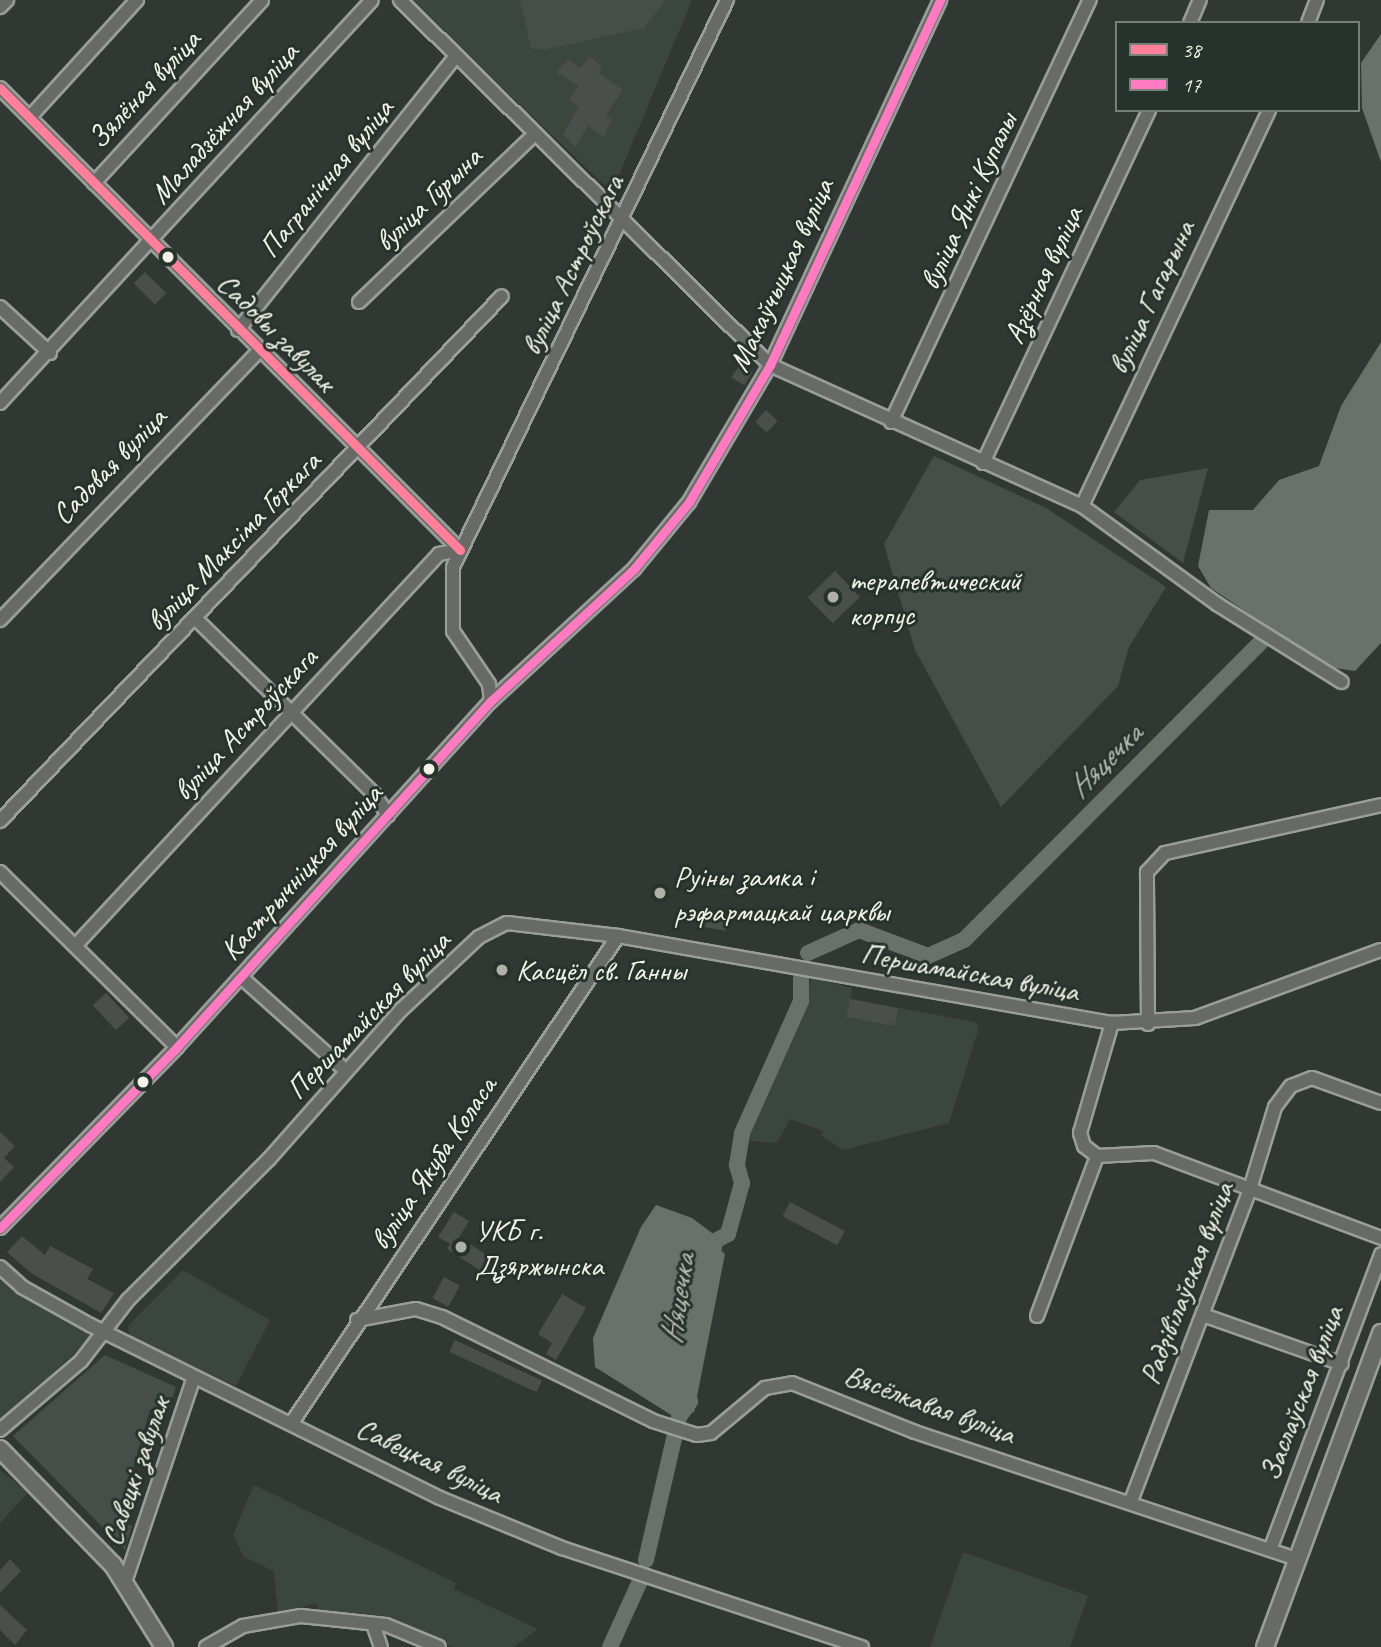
<!DOCTYPE html>
<meta charset="utf-8">
<style>
body{margin:0}
#map{position:relative;width:1381px;height:1647px;overflow:hidden;background:#313834;font-family:Caveat,sans-serif}
div>[style]{position:absolute}
.built>*{inset:0;background:#3b463f}
.green>*{inset:0;background:#454e49}
.water>*{inset:0;background:#69716b}
.river>*{height:16px;margin:-8px;padding:0 8px;transform-origin:8px;border-radius:8px;background:#69716b}
.building>*{inset:0;background:#4a4f4c;transform-origin:0 0}
.roads{filter:drop-shadow(2px 0 #9a9d99) drop-shadow(-2px 0 #9a9d99) drop-shadow(0 2px #9a9d99) drop-shadow(0 -2px #9a9d99)}
.minor>*{height:12px;margin:-6px;padding:0 6px;transform-origin:6px;border-radius:6px;background:#676a66}
.major>*{height:16px;margin:-8px;padding:0 8px;transform-origin:8px;border-radius:8px;background:#676a66}
.bus-1>*{height:9px;margin:-4.5px;padding:0 4.5px;transform-origin:4.5px;border-radius:4.5px;background:#ff8098}
.bus-2>*{height:9px;margin:-4.5px;padding:0 4.5px;transform-origin:4.5px;border-radius:4.5px;background:#fe7ac1}
.dots>*{width:19px;height:19px;translate:-50% -50%;box-sizing:border-box;border:4px solid #26332d;border-radius:50%}
span{translate:-50% -50%;white-space:nowrap;text-align:center;line-height:1.15;-webkit-text-stroke:6px #26332d;paint-order:stroke}
.street-label{font-size:30px;color:#f4f1e8}
.poi-label{font-size:30px;color:#f4f1e8}
.left{translate:0 -50%;text-align:left}
.water-label{font-size:32px;color:#b8bab2;font-style:italic}
.legend{position:absolute;left:1115px;top:21px;width:245px;height:91px;box-sizing:border-box;background:#26332d;border:2px solid #787f78;margin:0;padding:9px 12px;list-style:none;font-size:21px;color:#f4f1e8}
.legend li{display:flex;align-items:center;gap:14px;height:35px}
.legend b{width:35px;border:2px solid #787f78}
</style>
<div id="map">
<div class="built">
<i style="clip-path:polygon(408px 0,692px 0,612px 192px)"></i>
<i style="clip-path:polygon(812px 978px,852px 988px,851px 999px,975px 1022px,979px 1027px,949px 1123px,843px 1150px,821px 1136px,823px 1131px,790px 1119px,777px 1143px,748px 1141px)"></i>
<i style="clip-path:polygon(183px 1270px,270px 1320px,236px 1386px,130px 1337px,128px 1326px)"></i>
<i style="clip-path:polygon(0 1278px,92px 1337px,0 1422px)"></i>
<i style="clip-path:polygon(0 1470px,28px 1493px,0 1523px)"></i>
<i style="clip-path:polygon(254px 1485px,456px 1583px,454px 1589px,538px 1629px,514px 1647px,453px 1647px,382px 1619px,322px 1614px,315px 1603px,278px 1616px,274px 1571px,244px 1557px,233px 1535px)"></i>
<i style="clip-path:polygon(963px 1552px,1088px 1596px,1070px 1647px,930px 1647px)"></i>
</div>
<div class="green">
<i style="clip-path:polygon(520px 0,666px 0,644px 28px,543px 50px,531px 48px)"></i>
<i style="clip-path:polygon(934px 456px,1046px 508px,1166px 587px,1129px 647px,1118px 686px,1001px 807px,915px 650px,884px 544px)"></i>
<i style="clip-path:polygon(1208px 468px,1183px 563px,1114px 512px,1140px 480px)"></i>
<i style="clip-path:polygon(105px 1355px,176px 1387px,167px 1414px,150px 1409px,118px 1521px,132px 1526px,125px 1550px,13px 1436px)"></i>
</div>
<div class="water">
<i style="clip-path:polygon(1381px 34px,1381px 162px,1362px 108px,1361px 63px)"></i>
<i style="clip-path:polygon(1381px 342px,1381px 643px,1355px 671px,1328px 667px,1211px 588px,1198px 566px,1209px 510px,1253px 510px,1279px 480px,1319px 466px,1341px 406px)"></i>
<i style="clip-path:polygon(656px 1205px,692px 1218px,712px 1233px,715px 1245px,725px 1254px,694px 1412px,676px 1418px,595px 1367px,593px 1338px,641px 1227px)"></i>
</div>
<div class="river">
<i style="left:808px;top:953px;width:56px;rotate:-24.3deg"></i>
<i style="left:859px;top:930px;width:74px;rotate:20.6deg"></i>
<i style="left:928px;top:956px;width:39px;rotate:-24deg"></i>
<i style="left:964px;top:940px;width:443px;rotate:-45.1deg"></i>
<i style="left:711px;top:1266px;width:25px;rotate:-81deg"></i>
<i style="left:715px;top:1241px;width:15px;rotate:-28deg"></i>
<i style="left:728px;top:1234px;width:53px;rotate:-74.6deg"></i>
<i style="left:742px;top:1183px;width:19px;rotate:-106deg"></i>
<i style="left:737px;top:1165px;width:32px;rotate:-81deg"></i>
<i style="left:742px;top:1133px;width:145px;rotate:-65.9deg"></i>
<i style="left:801px;top:1001px;width:23px;rotate:-90deg"></i>
<i style="left:646px;top:1560px;width:147px;rotate:-77deg"></i>
<i style="left:679px;top:1417px;width:19px;rotate:-54deg"></i>
<i style="left:610px;top:1647px;width:75px;rotate:-65.5deg"></i>
</div>
<div class="building">
<i style="clip-path:polygon(590px 56px,602px 67px,598px 73px,623px 90px,606px 115px,612px 119px,604px 137px,588px 126px,575px 147px,563px 134px,579px 106px,569px 100px,579px 86px,556px 72px,568px 60px,580px 68px)"></i>
<i style="left:145px;top:272px;width:30px;height:16px;rotate:45deg"></i>
<i style="left:740px;top:364px;width:15px;height:16px;rotate:32deg"></i>
<i style="left:766px;top:410px;width:16px;height:16px;rotate:43deg"></i>
<i style="left:835px;top:571px;width:36px;height:38px;rotate:46deg"></i>
<i style="left:706px;top:910px;width:23px;height:17px;rotate:10deg"></i>
<i style="left:106px;top:993px;width:34px;height:18px;rotate:47deg"></i>
<i style="left:850px;top:999px;width:49px;height:18px;rotate:11deg"></i>
<i style="clip-path:polygon(0 1132px,15px 1146px,4px 1158px,14px 1167px,0 1182px)"></i>
<i style="left:790px;top:1202px;width:62px;height:16px;rotate:28deg"></i>
<i style="clip-path:polygon(454px 1212px,469px 1221px,459px 1237px,504px 1266px,495px 1280px,447px 1249px,450px 1244px,438px 1237px)"></i>
<i style="clip-path:polygon(22px 1236px,45px 1255px,50px 1246px,93px 1269px,87px 1279px,114px 1293px,101px 1313px,31px 1273px,7px 1252px)"></i>
<i style="left:444px;top:1277px;width:18px;height:24px;rotate:29deg"></i>
<i style="clip-path:polygon(562px 1294px,586px 1308px,556px 1360px,546px 1354px,552px 1343px,538px 1334px)"></i>
<i style="left:455px;top:1340px;width:96px;height:13px;rotate:25deg"></i>
<i style="clip-path:polygon(10px 1559px,21px 1571px,0 1593px,0 1570px)"></i>
<i style="clip-path:polygon(0 1605px,27px 1630px,15px 1645px,0 1630px)"></i>
</div>
<div class="roads">
<div class="minor">
<i style="left:400px;top:0;width:520px;rotate:44.61deg"></i>
<i style="left:770px;top:365px;width:342px;rotate:24.3deg"></i>
<i style="left:1082px;top:506px;width:167px;rotate:36deg"></i>
<i style="left:1217px;top:604px;width:147px;rotate:32deg"></i>
<i style="left:0;top:7px;width:10px;rotate:-45deg"></i>
<i style="left:1190px;top:23px;width:25px;rotate:-67deg"></i>
<i style="left:1308px;top:23px;width:25px;rotate:-69deg"></i>
<i style="left:0;top:88px;width:652px;rotate:45.12deg"></i>
<i style="left:30px;top:117px;width:159px;rotate:-47.6deg"></i>
<i style="left:94px;top:183px;width:248px;rotate:-47.4deg"></i>
<i style="left:359px;top:302px;width:242px;rotate:-43.7deg"></i>
<i style="left:0;top:307px;width:68px;rotate:42.6deg"></i>
<i style="left:238px;top:330px;width:347px;rotate:-51.5deg"></i>
<i style="left:0;top:403px;width:548px;rotate:-47.29deg"></i>
<i style="left:891px;top:422px;width:467px;rotate:-64.8deg"></i>
<i style="left:983px;top:463px;width:390px;rotate:-64.8deg"></i>
<i style="left:1082px;top:506px;width:438px;rotate:-64.7deg"></i>
<i style="left:195px;top:618px;width:252px;rotate:44.5deg"></i>
<i style="left:375px;top:795px;width:24px;rotate:57deg"></i>
<i style="left:0;top:620px;width:372px;rotate:-46.1deg"></i>
<i style="left:491px;top:701px;width:17px;rotate:-97deg"></i>
<i style="left:489px;top:684px;width:64px;rotate:-124.2deg"></i>
<i style="left:453px;top:631px;width:64px;rotate:-90deg"></i>
<i style="left:453px;top:567px;width:630px;rotate:-64.21deg"></i>
<i style="left:0;top:821px;width:726px;rotate:-46.28deg"></i>
<i style="left:0;top:872px;width:249px;rotate:44.7deg"></i>
<i style="left:75px;top:946px;width:535px;rotate:-47.12deg"></i>
<i style="left:439px;top:554px;width:21px;rotate:-11deg"></i>
<i style="left:241px;top:977px;width:141px;rotate:41.8deg"></i>
<i style="left:1148px;top:1024px;width:152px;rotate:-90.4deg"></i>
<i style="left:1147px;top:872px;width:26px;rotate:-47deg"></i>
<i style="left:1165px;top:853px;width:221px;rotate:-12.5deg"></i>
<i style="left:1097px;top:1156px;width:57px;rotate:-3deg"></i>
<i style="left:1154px;top:1153px;width:242px;rotate:20.5deg"></i>
<i style="left:1097px;top:1156px;width:16px;rotate:-142deg"></i>
<i style="left:1084px;top:1146px;width:14px;rotate:-107deg"></i>
<i style="left:1080px;top:1133px;width:115px;rotate:-73.8deg"></i>
<i style="left:0;top:1228px;width:253px;rotate:-45.6deg"></i>
<i style="left:177px;top:1047px;width:467px;rotate:-47.8deg"></i>
<i style="left:491px;top:701px;width:195px;rotate:-42.7deg"></i>
<i style="left:634px;top:569px;width:87px;rotate:-50.6deg"></i>
<i style="left:689px;top:502px;width:159px;rotate:-59.4deg"></i>
<i style="left:770px;top:365px;width:403px;rotate:-65deg"></i>
<i style="left:0;top:1267px;width:30px;rotate:42deg"></i>
<i style="left:22px;top:1287px;width:78px;rotate:29.2deg"></i>
<i style="left:90px;top:1325px;width:390px;rotate:26.3deg"></i>
<i style="left:440px;top:1498px;width:132px;rotate:22.3deg"></i>
<i style="left:562px;top:1548px;width:316px;rotate:18.3deg"></i>
<i style="left:1203px;top:1315px;width:147px;rotate:19.4deg"></i>
<i style="left:1037px;top:1316px;width:171px;rotate:-69.4deg"></i>
<i style="left:357px;top:1320px;width:60px;rotate:-10.6deg"></i>
<i style="left:416px;top:1309px;width:27px;rotate:17deg"></i>
<i style="left:442px;top:1317px;width:235px;rotate:26.2deg"></i>
<i style="left:653px;top:1421px;width:46px;rotate:17.7deg"></i>
<i style="left:697px;top:1435px;width:14px;rotate:-8deg"></i>
<i style="left:711px;top:1433px;width:70px;rotate:-39.8deg"></i>
<i style="left:765px;top:1388px;width:27px;rotate:-10deg"></i>
<i style="left:792px;top:1383px;width:132px;rotate:21.7deg"></i>
<i style="left:915px;top:1432px;width:403px;rotate:18.4deg"></i>
<i style="left:293px;top:1421px;width:584px;rotate:-56.17deg"></i>
<i style="left:0;top:1430px;width:106px;rotate:-40.4deg"></i>
<i style="left:81px;top:1361px;width:77px;rotate:-52.4deg"></i>
<i style="left:128px;top:1300px;width:199px;rotate:-45deg"></i>
<i style="left:269px;top:1159px;width:199px;rotate:-48.5deg"></i>
<i style="left:401px;top:1010px;width:107px;rotate:-43.1deg"></i>
<i style="left:479px;top:937px;width:31px;rotate:-27deg"></i>
<i style="left:507px;top:923px;width:112px;rotate:6.7deg"></i>
<i style="left:618px;top:936px;width:502px;rotate:9.99deg"></i>
<i style="left:1112px;top:1023px;width:83px;rotate:-3.4deg"></i>
<i style="left:1195px;top:1018px;width:198px;rotate:-20.1deg"></i>
<i style="left:1131px;top:1501px;width:334px;rotate:-69.1deg"></i>
<i style="left:1250px;top:1189px;width:86px;rotate:-73deg"></i>
<i style="left:1275px;top:1107px;width:26px;rotate:-53deg"></i>
<i style="left:1291px;top:1086px;width:22px;rotate:-21deg"></i>
<i style="left:1312px;top:1078px;width:73px;rotate:19.9deg"></i>
<i style="left:1270px;top:1550px;width:316px;rotate:-69.4deg"></i>
<i style="left:125px;top:1582px;width:216px;rotate:-71.4deg"></i>
<i style="left:373px;top:1624px;width:24px;rotate:71deg"></i>
<i style="left:206px;top:1647px;width:43px;rotate:-29.6deg"></i>
<i style="left:243px;top:1626px;width:59px;rotate:-9.8deg"></i>
<i style="left:301px;top:1616px;width:85px;rotate:6deg"></i>
<i style="left:386px;top:1625px;width:57px;rotate:22.5deg"></i>
</div>
<div class="major">
<i style="left:0;top:1449px;width:162px;rotate:45.8deg"></i>
<i style="left:113px;top:1565px;width:97px;rotate:58.1deg"></i>
<i style="left:1265px;top:1647px;width:335px;rotate:-69.7deg"></i>
</div>
</div>
<div class="bus-1">
<i style="left:0;top:88px;width:652px;rotate:45.12deg"></i>
</div>
<div class="bus-2">
<i style="left:0;top:1228px;width:253px;rotate:-45.6deg"></i>
<i style="left:177px;top:1047px;width:467px;rotate:-47.8deg"></i>
<i style="left:491px;top:701px;width:195px;rotate:-42.7deg"></i>
<i style="left:634px;top:569px;width:87px;rotate:-50.6deg"></i>
<i style="left:689px;top:502px;width:159px;rotate:-59.4deg"></i>
<i style="left:770px;top:365px;width:403px;rotate:-65deg"></i>
</div>
<div class="dots">
<i style="left:168px;top:257px;background:#f4f1e8"></i>
<i style="left:833px;top:597px;background:#b0b0a9"></i>
<i style="left:429px;top:769px;background:#f4f1e8"></i>
<i style="left:660px;top:893px;background:#b0b0a9"></i>
<i style="left:502px;top:970px;background:#b0b0a9"></i>
<i style="left:143px;top:1082px;background:#f4f1e8"></i>
<i style="left:461px;top:1247px;background:#b0b0a9"></i>
</div>
<div class="street-label">
<span style="left:144px;top:89px;rotate:-47deg">Зялёная вуліца</span>
<span style="left:224px;top:123px;rotate:-48deg">Маладзёжная вуліца</span>
<span style="left:326px;top:178px;rotate:-51deg">Пагранічная вуліца</span>
<span style="left:428px;top:199px;rotate:-44deg">вуліца Гурына</span>
<span style="left:968px;top:201px;rotate:-65deg">вуліца Янкі Купалы</span>
<span style="left:572px;top:265px;rotate:-64deg">вуліца Астроўскага</span>
<span style="left:781px;top:275px;rotate:-65deg">Макаўчыцкая вуліца</span>
<span style="left:1043px;top:275px;rotate:-65deg">Азёрная вуліца</span>
<span style="left:1151px;top:297px;rotate:-65deg">вуліца Гагарына</span>
<span style="left:277px;top:332px;rotate:45deg">Садовы завулак</span>
<span style="left:109px;top:466px;rotate:-46deg">Садовая вуліца</span>
<span style="left:233px;top:541px;rotate:-46deg">вуліца Максіма Горкага</span>
<span style="left:245px;top:724px;rotate:-47deg">вуліца Астроўскага</span>
<span style="left:301px;top:872px;rotate:-48deg">Кастрычніцкая вуліца</span>
<span style="left:970px;top:972px;rotate:10deg">Першамайская вуліца</span>
<span style="left:368px;top:1015px;rotate:-46deg">Першамайская вуліца</span>
<span style="left:433px;top:1163px;rotate:-56deg">вуліца Якуба Коласа</span>
<span style="left:1186px;top:1283px;rotate:-69deg">Радзівілаўская вуліца</span>
<span style="left:1301px;top:1393px;rotate:-69deg">Заслаўская вуліца</span>
<span style="left:930px;top:1404px;rotate:20deg">Вясёлкавая вуліца</span>
<span style="left:430px;top:1460px;rotate:26deg">Савецкая вуліца</span>
<span style="left:135px;top:1471px;rotate:-71deg">Савецкі завулак</span>
</div>
<div class="poi-label">
<span class="left" style="left:849px;top:597px">терапевтический<br>корпус</span>
<span class="left" style="left:674px;top:893px">Руіны замка і<br>рэфармацкай царквы</span>
<span class="left" style="left:516px;top:970px">Касцёл св. Ганны</span>
<span class="left" style="left:475px;top:1247px">УКБ г.<br>Дзяржынска</span>
</div>
<div class="water-label">
<span style="left:1105px;top:761px;rotate:-45deg">Няцечка</span>
<span style="left:678px;top:1299px;rotate:-81deg">Няцечка</span>
</div>
<ul class="legend">
<li><b style="height:9px;background:#ff8098"></b>38</li>
<li><b style="height:9px;background:#fe7ac1"></b>17</li>
</ul>
</div>
